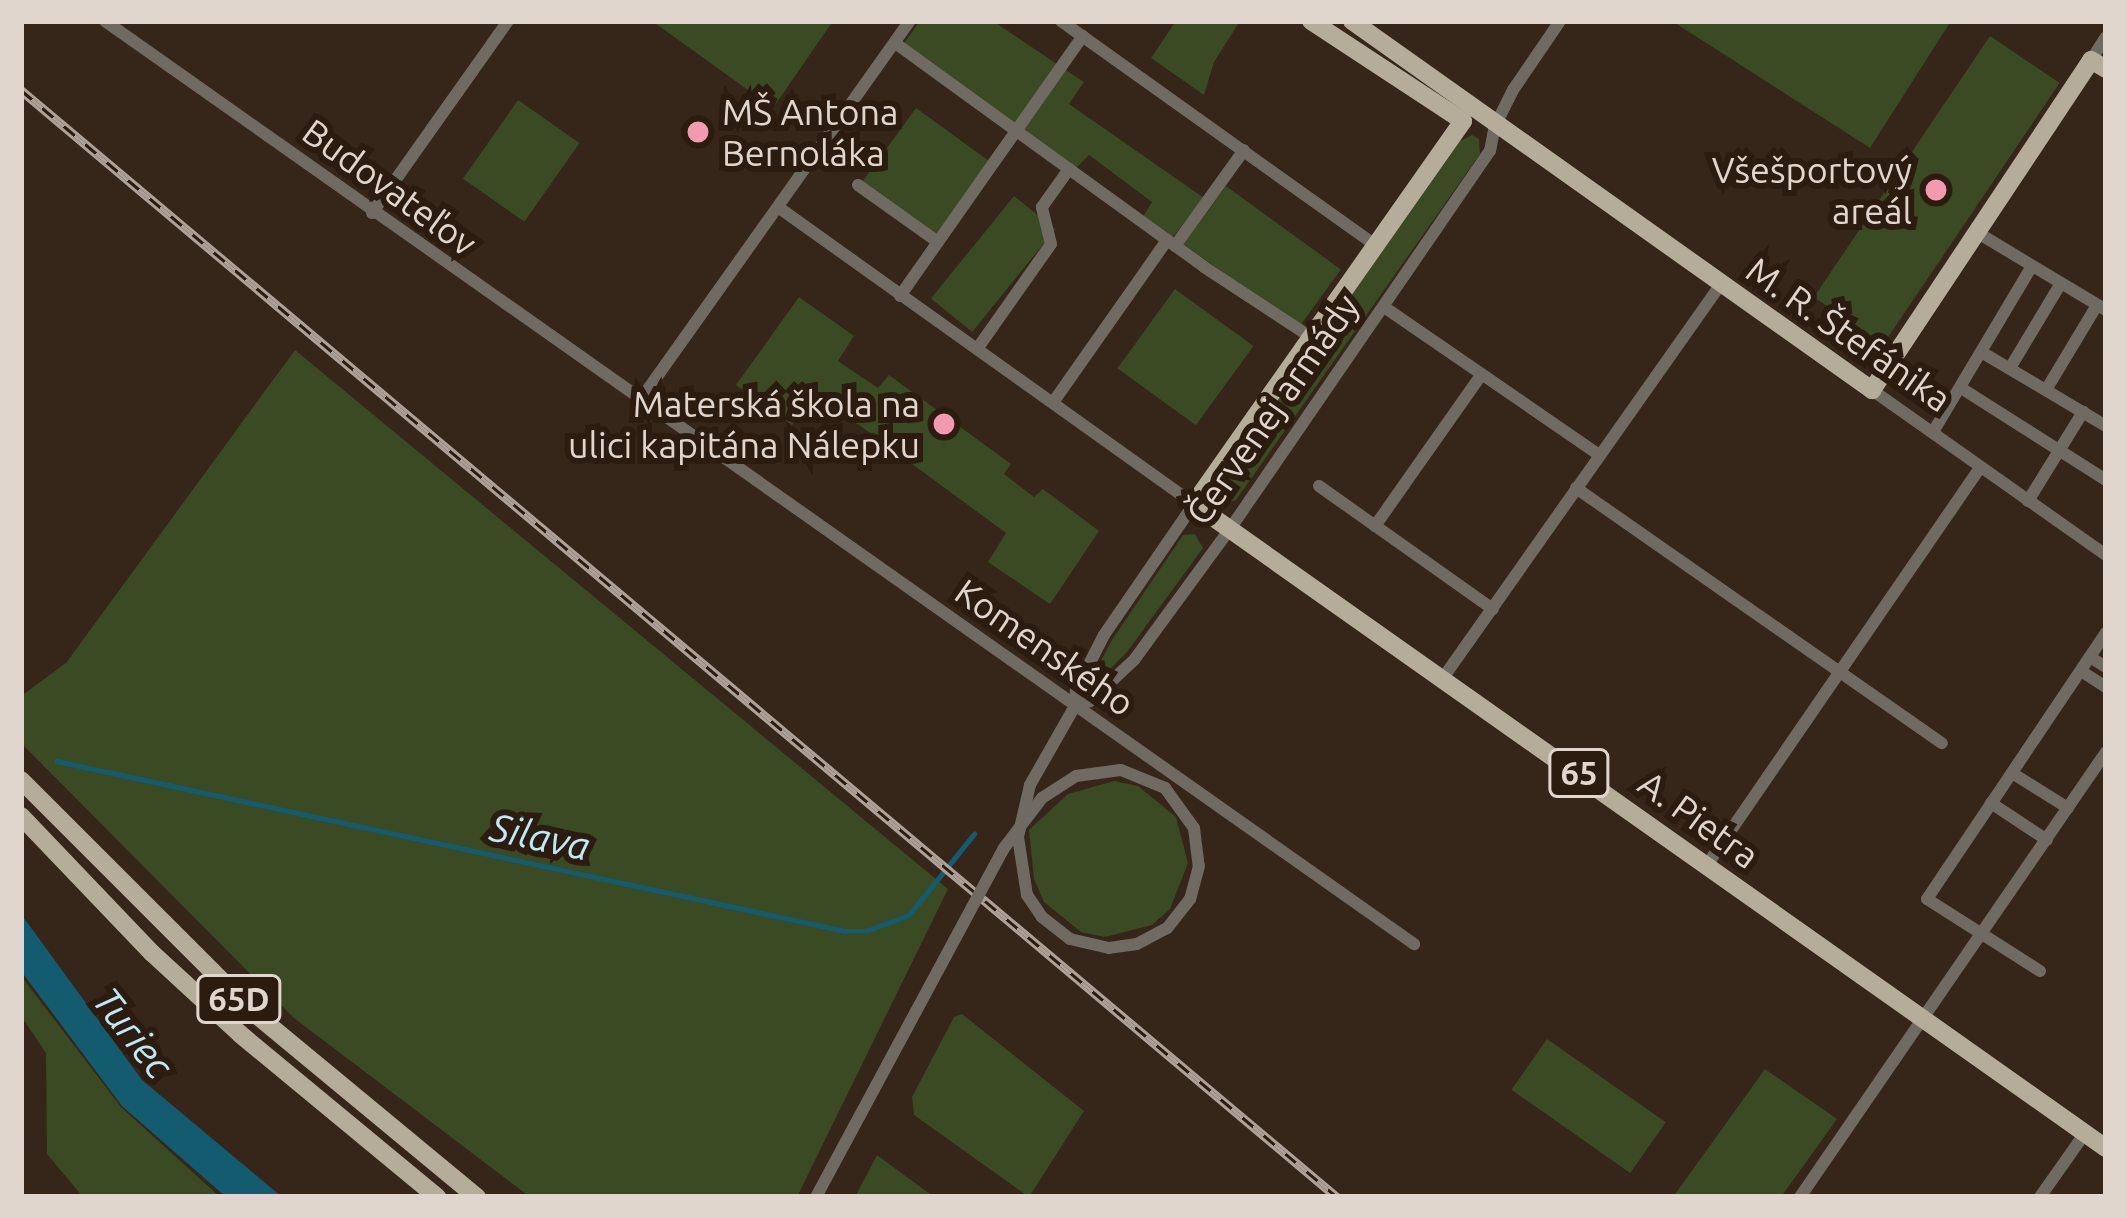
<!DOCTYPE html>
<meta charset="utf-8">
<style>
body{margin:0}
#map{position:relative;width:2127px;height:1218px;overflow:hidden;background:#362519;font-family:Ubuntu,sans-serif}
div>[style]{position:absolute}
.green>*{inset:0;background:#3a4a23;transform-origin:0 0}
.water>*{inset:0;background:#135c70}
.stream>*{height:4.5px;margin:-2.25px;padding:0 2.25px;transform-origin:2.25px;border-radius:2.25px;background:#135c70}
.minor>*{height:12px;margin:-6px;padding:0 6px;transform-origin:6px;border-radius:6px;background:#6f6b62}
.primary>*{height:18px;margin:-9px;padding:0 9px;transform-origin:9px;border-radius:9px;background:#b5ac9a}
.rail>*{height:9px;margin-top:-4.5px;transform-origin:0;background:repeating-linear-gradient(90deg,#2c1b0f 0 14px,#aea198 0 28px);box-sizing:border-box;border-block:3px solid #aea198}
.minor-bridge>*{height:12px;margin:-6px;padding:0 6px;transform-origin:6px;border-radius:6px;background:#6f6b62}
.dots>*{width:33px;height:33px;translate:-50% -50%;box-sizing:border-box;border:6px solid #2c1b0f;border-radius:50%}
span{translate:-50% -50%;white-space:nowrap;text-align:center;line-height:1.15;-webkit-text-stroke:12px #2c1b0f;paint-order:stroke}
.shield-label span{padding:3px 9px;background:#2c1b0f;border:3px solid;border-radius:9px;-webkit-text-stroke-width:0}
.shield-label{font-size:33px;color:#e1d6ce;font-weight:700}
.poi-label{font-size:36px;color:#e1d6ce}
.left{translate:0 -50%;text-align:left}
.right{translate:-100% -50%;text-align:right}
.street-label{font-size:36px;color:#e1d6ce}
.water-label{font-size:39px;color:#bee9f8;font-style:italic}
.frame{position:absolute;inset:0;border:24px solid #e1d6ce;pointer-events:none}
</style>
<div id="map">
<div class="green">
<i style="clip-path:polygon(652px 21px,833px 21px,773px 108px)"></i>
<i style="clip-path:polygon(920px 21px,993px 21px,1084px 82px,1069px 104px,1204px 198px,1173px 237px,1143px 217px,1152px 202px,1089px 155px,1076px 168px,904px 43px)"></i>
<i style="clip-path:polygon(1176px 21px,1240px 21px,1214px 62px,1204px 95px,1151px 58px)"></i>
<i style="clip-path:polygon(1672px 21px,1951px 21px,1870px 148px)"></i>
<i style="left:1990px;top:36px;width:84px;height:315px;rotate:34deg"></i>
<i style="left:518px;top:100px;width:75px;height:96px;rotate:35deg"></i>
<i style="left:916px;top:108px;width:98px;height:95px;rotate:36deg"></i>
<i style="clip-path:polygon(1472px 135px,1479px 139px,1480px 154px,1236px 500px,1227px 503px,1216px 495px,1218px 484px,1460px 141px)"></i>
<i style="left:1226px;top:186px;width:142px;height:72px;rotate:36deg"></i>
<i style="left:1014px;top:196px;width:53px;height:132px;rotate:39deg"></i>
<i style="left:1175px;top:289px;width:97px;height:98px;rotate:36deg"></i>
<i style="clip-path:polygon(799px 297px,854px 336px,838px 361px,878px 388px,889px 375px,1011px 464px,1004px 474px,1034px 497px,1043px 489px,1099px 531px,1050px 604px,988px 562px,1006px 533px,817px 394px,792px 425px,736px 385px)"></i>
<i style="clip-path:polygon(295px 350px,948px 889px,797px 1197px,530px 1197px,294px 1018px,21px 743px,21px 696px,66px 663px)"></i>
<i style="clip-path:polygon(1195px 534px,1203px 548px,1127px 652px,1081px 698px,1112px 640px,1183px 535px)"></i>
<i style="clip-path:polygon(1114px 781px,1138px 786px,1176px 817px,1188px 863px,1170px 909px,1152px 925px,1105px 937px,1081px 932px,1044px 902px,1034px 879px,1029px 830px,1068px 794px)"></i>
<i style="clip-path:polygon(21px 976px,121px 1107px,220px 1197px,83px 1197px,47px 1154px,46px 1053px,21px 1016px)"></i>
<i style="clip-path:polygon(962px 1014px,1084px 1111px,1029px 1197px,914px 1115px,912px 1097px,954px 1017px)"></i>
<i style="left:1547px;top:1039px;width:145px;height:62px;rotate:35deg"></i>
<i style="clip-path:polygon(1765px 1069px,1837px 1119px,1781px 1197px,1673px 1197px)"></i>
<i style="clip-path:polygon(877px 1155px,934px 1197px,855px 1197px)"></i>
</div>
<div class="water">
<i style="clip-path:polygon(21px 914px,142px 1080px,282px 1197px,226px 1197px,122px 1106px,21px 971px)"></i>
</div>
<div class="stream">
<i style="left:57px;top:761px;width:806px;rotate:12.17deg"></i>
<i style="left:845px;top:931px;width:21px"></i>
<i style="left:866px;top:931px;width:46px;rotate:-20.4deg"></i>
<i style="left:909px;top:915px;width:104px;rotate:-51.3deg"></i>
</div>
<div class="minor">
<i style="left:105px;top:21px;width:1602px;rotate:35.19deg"></i>
<i style="left:1061px;top:21px;width:387px;rotate:35.5deg"></i>
<i style="left:895px;top:43px;width:382px;rotate:35.9deg"></i>
<i style="left:1204px;top:267px;width:129px;rotate:33.3deg"></i>
<i style="left:2091px;top:60px;width:27px;rotate:-57deg"></i>
<i style="left:858px;top:185px;width:98px;rotate:35.5deg"></i>
<i style="left:778px;top:207px;width:511px;rotate:35.52deg"></i>
<i style="left:1194px;top:504px;width:159px;rotate:124.5deg"></i>
<i style="left:1104px;top:635px;width:62px;rotate:117deg"></i>
<i style="left:1076px;top:690px;width:16px;rotate:94deg"></i>
<i style="left:1075px;top:706px;width:91px;rotate:119.7deg"></i>
<i style="left:1030px;top:785px;width:53px;rotate:103deg"></i>
<i style="left:1018px;top:837px;width:59px;rotate:81.2deg"></i>
<i style="left:372px;top:213px;width:235px;rotate:-54.7deg"></i>
<i style="left:1978px;top:233px;width:149px;rotate:31deg"></i>
<i style="left:1175px;top:246px;width:118px;rotate:-54.3deg"></i>
<i style="left:900px;top:296px;width:318px;rotate:-54.9deg"></i>
<i style="left:1384px;top:307px;width:261px;rotate:34.5deg"></i>
<i style="left:977px;top:349px;width:128px;rotate:-54.8deg"></i>
<i style="left:1051px;top:244px;width:38px;rotate:-104deg"></i>
<i style="left:1042px;top:207px;width:47px;rotate:-54.6deg"></i>
<i style="left:1983px;top:353px;width:143px;rotate:30.7deg"></i>
<i style="left:2010px;top:368px;width:99px;rotate:-59deg"></i>
<i style="left:1961px;top:388px;width:172px;rotate:32.4deg"></i>
<i style="left:1872px;top:390px;width:286px;rotate:35.2deg"></i>
<i style="left:2046px;top:390px;width:99px;rotate:-59deg"></i>
<i style="left:641px;top:399px;width:464px;rotate:-54.6deg"></i>
<i style="left:1054px;top:401px;width:197px;rotate:-54.9deg"></i>
<i style="left:1933px;top:432px;width:193px;rotate:-59.2deg"></i>
<i style="left:1319px;top:486px;width:213px;rotate:35.3deg"></i>
<i style="left:1576px;top:488px;width:446px;rotate:34.9deg"></i>
<i style="left:2028px;top:501px;width:105px;rotate:-58.3deg"></i>
<i style="left:1375px;top:526px;width:184px;rotate:-54.9deg"></i>
<i style="left:2090px;top:657px;width:19px;rotate:32deg"></i>
<i style="left:2081px;top:671px;width:30px;rotate:33deg"></i>
<i style="left:1443px;top:678px;width:482px;rotate:-54.8deg"></i>
<i style="left:1075px;top:706px;width:16px;rotate:-18deg"></i>
<i style="left:1090px;top:701px;width:60px;rotate:-43deg"></i>
<i style="left:1134px;top:660px;width:162px;rotate:-53.8deg"></i>
<i style="left:1230px;top:529px;width:459px;rotate:-55.5deg"></i>
<i style="left:1490px;top:151px;width:25px;rotate:-79deg"></i>
<i style="left:1495px;top:126px;width:40px;rotate:-63.4deg"></i>
<i style="left:1513px;top:90px;width:83px;rotate:-55.7deg"></i>
<i style="left:2012px;top:773px;width:66px;rotate:32deg"></i>
<i style="left:1991px;top:803px;width:67px;rotate:33.5deg"></i>
<i style="left:1707px;top:865px;width:483px;rotate:-55.5deg"></i>
<i style="left:2040px;top:971px;width:134px;rotate:-147.5deg"></i>
<i style="left:1927px;top:899px;width:321px;rotate:-56.1deg"></i>
<i style="left:1800px;top:1197px;width:540px;rotate:-55.49deg"></i>
<i style="left:2040px;top:1197px;width:78px;rotate:-54.9deg"></i>
</div>
<div class="primary">
<i style="left:1311px;top:21px;width:182px;rotate:33.3deg"></i>
<i style="left:1352px;top:21px;width:638px;rotate:35.36deg"></i>
<i style="left:1872px;top:390px;width:396px;rotate:-56.4deg"></i>
<i style="left:2091px;top:60px;width:17px;rotate:31deg"></i>
<i style="left:1463px;top:121px;width:468px;rotate:125.1deg"></i>
<i style="left:1194px;top:504px;width:1116px;rotate:35.23deg"></i>
<i style="left:21px;top:780px;width:328px;rotate:45deg"></i>
<i style="left:253px;top:1012px;width:291px;rotate:39.6deg"></i>
<i style="left:21px;top:816px;width:190px;rotate:46.3deg"></i>
<i style="left:152px;top:953px;width:120px;rotate:42.6deg"></i>
<i style="left:240px;top:1034px;width:256px;rotate:39.6deg"></i>
</div>
<div class="rail">
<i style="left:21px;top:90px;width:1720px;rotate:40.07deg"></i>
</div>
<div class="minor-bridge">
<i style="left:816px;top:1197px;width:396px;rotate:-61.7deg"></i>
<i style="left:1004px;top:848px;width:63px;rotate:-52.8deg"></i>
<i style="left:1042px;top:798px;width:40px;rotate:-32.9deg"></i>
<i style="left:1076px;top:776px;width:45px;rotate:-7.6deg"></i>
<i style="left:1121px;top:770px;width:48px;rotate:22.2deg"></i>
<i style="left:1165px;top:788px;width:49px;rotate:54.1deg"></i>
<i style="left:1194px;top:828px;width:38px;rotate:83deg"></i>
<i style="left:1199px;top:866px;width:34px;rotate:105deg"></i>
<i style="left:1190px;top:899px;width:37px;rotate:128deg"></i>
<i style="left:1167px;top:928px;width:34px;rotate:152deg"></i>
<i style="left:1137px;top:944px;width:28px;rotate:172deg"></i>
<i style="left:1109px;top:948px;width:40px;rotate:-167deg"></i>
<i style="left:1070px;top:939px;width:36px;rotate:-142deg"></i>
<i style="left:1042px;top:917px;width:27px;rotate:-124deg"></i>
</div>
<div class="dots">
<i style="left:698px;top:132px;background:#f29aaf"></i>
<i style="left:1936px;top:190px;background:#f29aaf"></i>
<i style="left:944px;top:424px;background:#f29aaf"></i>
</div>
<div class="shield-label">
<span style="left:1579px;top:773px">65</span>
<span style="left:239px;top:999px">65D</span>
</div>
<div class="poi-label">
<span class="left" style="left:722px;top:132px">MŠ Antona<br>Bernoláka</span>
<span class="right" style="left:1912px;top:190px">Všešportový<br>areál</span>
<span class="right" style="left:920px;top:424px">Materská škola na<br>ulici kapitána Nálepku</span>
</div>
<div class="street-label">
<span style="left:390px;top:187px;rotate:36deg">Budovateľov</span>
<span style="left:1849px;top:334px;rotate:35deg">M. R. Štefánika</span>
<span style="left:1272px;top:409px;rotate:-55deg">Červenej armády</span>
<span style="left:1045px;top:647px;rotate:35deg">Komenského</span>
<span style="left:1699px;top:819px;rotate:36deg">A. Pietra</span>
</div>
<div class="water-label">
<span style="left:540px;top:837px;rotate:12deg">Silava</span>
<span style="left:133px;top:1033px;rotate:52deg">Turiec</span>
</div>
<div class="frame"></div>
</div>
